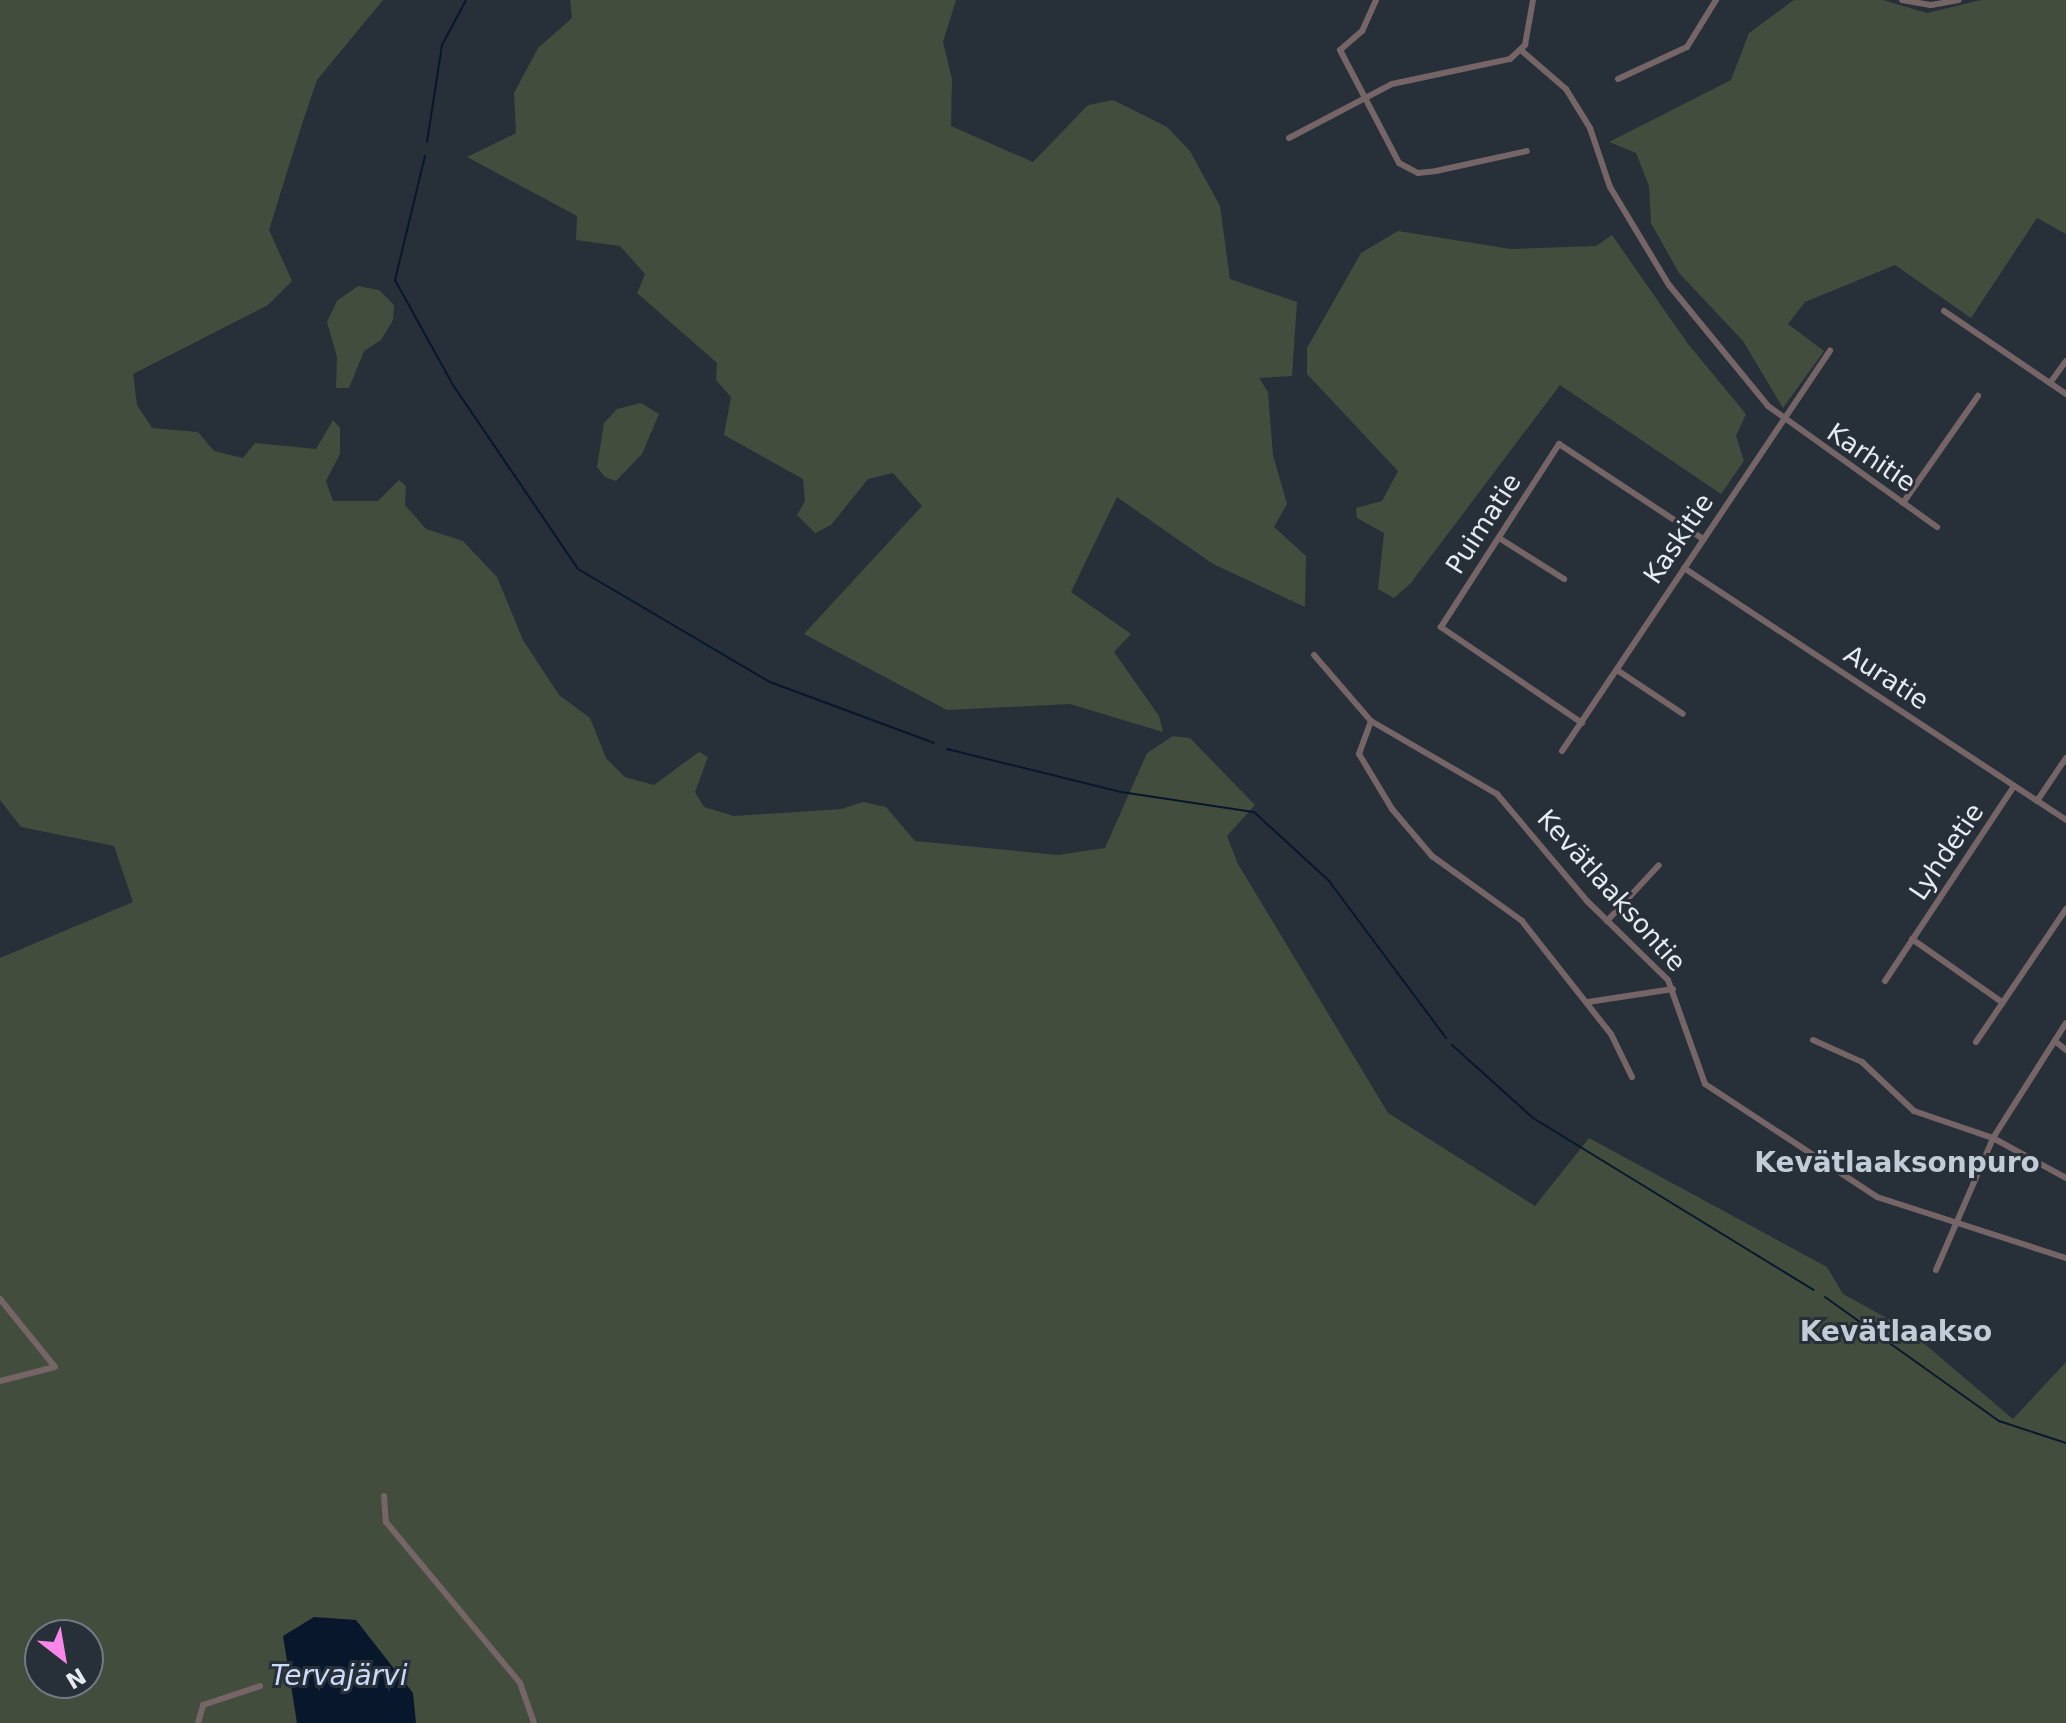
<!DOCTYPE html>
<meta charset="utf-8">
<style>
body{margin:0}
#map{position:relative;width:2066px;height:1723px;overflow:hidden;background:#272f38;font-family:"DejaVu Sans",sans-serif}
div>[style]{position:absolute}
.green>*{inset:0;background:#424d3d}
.water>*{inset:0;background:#09172c}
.stream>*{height:2px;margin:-1px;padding:0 1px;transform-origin:1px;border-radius:1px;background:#09172c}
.street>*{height:6px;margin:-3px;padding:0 3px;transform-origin:3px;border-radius:3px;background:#756566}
span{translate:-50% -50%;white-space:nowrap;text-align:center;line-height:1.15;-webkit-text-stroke:6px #272f38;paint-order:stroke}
.street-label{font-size:26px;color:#e6ebf1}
.neighbourhood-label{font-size:28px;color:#c1ccd7;font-weight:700}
.water-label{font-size:28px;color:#c9ddfb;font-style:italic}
.north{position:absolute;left:24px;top:1619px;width:80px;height:80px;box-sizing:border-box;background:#272f38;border:2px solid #737a82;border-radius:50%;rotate:149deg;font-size:22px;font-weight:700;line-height:32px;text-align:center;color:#e6ebf1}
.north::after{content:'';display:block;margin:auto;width:28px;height:36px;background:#f987e9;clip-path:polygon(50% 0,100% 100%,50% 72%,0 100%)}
</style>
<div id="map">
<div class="green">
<i style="clip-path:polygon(evenodd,0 0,383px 0,317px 80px,302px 124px,269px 230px,292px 281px,268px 305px,133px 374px,137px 405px,152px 428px,198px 432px,214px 451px,243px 458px,255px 443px,316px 449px,333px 420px,340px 428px,340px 454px,326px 481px,333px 501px,378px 501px,399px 480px,406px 486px,405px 505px,426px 529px,463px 541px,497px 577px,523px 640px,559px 695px,590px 718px,606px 758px,625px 777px,654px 785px,699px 752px,708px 757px,695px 792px,704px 807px,734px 816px,841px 809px,863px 802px,886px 807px,915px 841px,1058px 855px,1105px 848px,1147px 753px,1173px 736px,1190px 738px,1255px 805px,1227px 836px,1238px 864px,1388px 1113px,1535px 1206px,1589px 1138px,1827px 1267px,1843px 1294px,1907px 1329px,2013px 1419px,2066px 1362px,2066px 1723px,0 1723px,0 958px,133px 902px,114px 846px,21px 827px,0 800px,0 0,40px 1635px,88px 1635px,88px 1683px,40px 1683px,40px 1635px)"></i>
<i style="clip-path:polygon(570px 0,956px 0,943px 42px,952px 79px,951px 126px,1033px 162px,1088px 105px,1113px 100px,1167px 127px,1190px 151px,1220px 206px,1230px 279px,1297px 302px,1292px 376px,1259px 378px,1268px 392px,1273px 455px,1287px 504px,1274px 527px,1306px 556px,1305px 607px,1213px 564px,1117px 497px,1071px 592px,1131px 634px,1114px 652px,1159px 716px,1163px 732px,1070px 704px,947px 710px,804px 634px,922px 506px,893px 473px,868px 479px,831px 525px,815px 533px,797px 515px,805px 501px,803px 479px,724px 435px,731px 397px,716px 380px,717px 363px,637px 293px,645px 274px,620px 246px,576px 240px,577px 216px,467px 157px,516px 133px,514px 93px,538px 48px,572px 18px)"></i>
<i style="clip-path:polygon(1794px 0,1883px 0,1927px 13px,1981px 0,2066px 0,2066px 234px,2037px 218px,1971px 318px,1895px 265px,1805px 302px,1788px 324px,1824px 351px,1783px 408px,1743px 341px,1679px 273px,1651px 223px,1649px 186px,1636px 153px,1609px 142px,1731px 80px,1749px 33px)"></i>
<i style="clip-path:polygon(1398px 231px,1511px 249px,1596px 246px,1612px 235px,1688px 344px,1746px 414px,1736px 436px,1744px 461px,1721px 494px,1560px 385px,1410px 584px,1394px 598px,1378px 589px,1384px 533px,1357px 518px,1356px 508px,1382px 501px,1398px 471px,1307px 374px,1307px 348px,1361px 253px)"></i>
<i style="clip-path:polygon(358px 286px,379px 290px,394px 305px,393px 320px,381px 340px,364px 351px,349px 388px,336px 388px,337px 357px,327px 322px,337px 301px)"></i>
<i style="clip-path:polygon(641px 403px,659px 414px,642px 454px,616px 481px,605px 477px,597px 467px,604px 423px,617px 409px)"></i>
</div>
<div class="water">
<i style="clip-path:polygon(314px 1617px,356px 1620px,413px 1693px,416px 1723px,297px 1723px,283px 1636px)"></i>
</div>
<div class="stream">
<i style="left:427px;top:142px;width:98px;rotate:-81.2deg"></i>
<i style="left:442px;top:45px;width:51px;rotate:-61.9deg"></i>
<i style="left:425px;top:156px;width:128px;rotate:103.6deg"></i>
<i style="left:395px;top:280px;width:120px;rotate:61.1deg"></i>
<i style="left:453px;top:385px;width:222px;rotate:55.8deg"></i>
<i style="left:578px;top:569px;width:223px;rotate:30.5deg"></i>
<i style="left:770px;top:682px;width:175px;rotate:20.4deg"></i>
<i style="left:947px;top:749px;width:179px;rotate:13.9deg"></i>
<i style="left:1121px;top:792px;width:134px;rotate:8.6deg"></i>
<i style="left:1254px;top:812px;width:102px;rotate:42.6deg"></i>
<i style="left:1329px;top:881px;width:196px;rotate:53.3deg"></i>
<i style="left:1452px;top:1045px;width:109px;rotate:42deg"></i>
<i style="left:1533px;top:1118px;width:329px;rotate:31.5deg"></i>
<i style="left:1825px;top:1297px;width:214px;rotate:35.5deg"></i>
<i style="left:1999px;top:1421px;width:71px;rotate:18.2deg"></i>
</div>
<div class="street">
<i style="left:1376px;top:0;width:34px;rotate:114deg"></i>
<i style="left:1362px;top:31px;width:29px;rotate:139deg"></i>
<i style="left:1340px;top:50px;width:127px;rotate:62.4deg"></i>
<i style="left:1399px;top:163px;width:21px;rotate:28deg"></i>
<i style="left:1418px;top:173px;width:18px;rotate:-6deg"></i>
<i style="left:1436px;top:171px;width:93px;rotate:-12.4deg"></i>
<i style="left:1902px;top:0;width:29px;rotate:10deg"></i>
<i style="left:1931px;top:5px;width:28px;rotate:-10deg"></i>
<i style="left:1522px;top:51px;width:58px;rotate:40.8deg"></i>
<i style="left:1566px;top:89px;width:46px;rotate:58.4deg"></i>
<i style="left:1590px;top:128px;width:62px;rotate:71.3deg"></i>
<i style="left:1610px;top:187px;width:114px;rotate:59deg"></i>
<i style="left:1669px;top:285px;width:156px;rotate:50.7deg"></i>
<i style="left:1768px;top:406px;width:208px;rotate:35.6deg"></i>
<i style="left:1618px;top:79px;width:76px;rotate:-24.9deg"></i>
<i style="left:1687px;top:47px;width:55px;rotate:-58.3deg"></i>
<i style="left:1289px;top:138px;width:116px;rotate:-27.7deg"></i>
<i style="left:1392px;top:84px;width:121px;rotate:-12deg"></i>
<i style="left:1510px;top:59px;width:21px;rotate:-43deg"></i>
<i style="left:1525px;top:45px;width:46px;rotate:-79.9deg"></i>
<i style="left:1944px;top:311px;width:148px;rotate:34.2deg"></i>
<i style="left:2050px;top:383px;width:27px;rotate:-54deg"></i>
<i style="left:1903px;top:503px;width:131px;rotate:-55deg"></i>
<i style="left:1499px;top:538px;width:77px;rotate:32.2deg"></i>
<i style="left:1684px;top:568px;width:458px;rotate:33.4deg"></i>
<i style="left:1314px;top:655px;width:87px;rotate:49.2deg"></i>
<i style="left:1371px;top:721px;width:146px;rotate:30.1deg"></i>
<i style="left:1497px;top:794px;width:140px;rotate:49.9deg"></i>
<i style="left:1587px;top:901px;width:113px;rotate:44.3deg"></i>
<i style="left:1668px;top:980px;width:110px;rotate:70.4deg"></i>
<i style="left:1705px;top:1084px;width:206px;rotate:33.3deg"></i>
<i style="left:1877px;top:1197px;width:199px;rotate:17.9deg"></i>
<i style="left:1617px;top:670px;width:79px;rotate:33.7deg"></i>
<i style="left:1371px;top:721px;width:35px;rotate:110deg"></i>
<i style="left:1359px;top:754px;width:64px;rotate:59deg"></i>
<i style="left:1392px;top:809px;width:62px;rotate:49.6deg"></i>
<i style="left:1432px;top:856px;width:111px;rotate:35.8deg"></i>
<i style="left:1522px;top:921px;width:144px;rotate:51.8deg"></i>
<i style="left:1611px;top:1034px;width:48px;rotate:64deg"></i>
<i style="left:1582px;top:723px;width:171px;rotate:-145.8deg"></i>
<i style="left:1441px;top:627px;width:218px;rotate:-57.2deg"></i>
<i style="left:1559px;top:444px;width:173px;rotate:33.4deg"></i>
<i style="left:1562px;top:751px;width:482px;rotate:-56.2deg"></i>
<i style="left:2037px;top:801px;width:52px;rotate:-56deg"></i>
<i style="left:1607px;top:921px;width:76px;rotate:-47.1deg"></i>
<i style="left:1912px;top:939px;width:111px;rotate:35.1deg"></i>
<i style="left:1885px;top:981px;width:234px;rotate:-56.5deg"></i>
<i style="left:1588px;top:1002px;width:86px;rotate:-8.7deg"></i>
<i style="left:1813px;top:1040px;width:54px;rotate:24.2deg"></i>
<i style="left:1862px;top:1062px;width:71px;rotate:43.3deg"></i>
<i style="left:1914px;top:1111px;width:83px;rotate:18.9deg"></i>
<i style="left:1993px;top:1138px;width:83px;rotate:28.7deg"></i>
<i style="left:2055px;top:1041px;width:14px;rotate:39deg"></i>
<i style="left:1976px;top:1042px;width:161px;rotate:-55.9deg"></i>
<i style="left:1936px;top:1270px;width:144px;rotate:-66.6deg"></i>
<i style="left:1993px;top:1138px;width:136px;rotate:-57.6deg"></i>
<i style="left:0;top:1299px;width:87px;rotate:51deg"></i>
<i style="left:55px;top:1367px;width:57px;rotate:165.7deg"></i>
<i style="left:384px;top:1496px;width:26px;rotate:86deg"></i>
<i style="left:386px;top:1522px;width:209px;rotate:50.2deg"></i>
<i style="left:520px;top:1683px;width:42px;rotate:70.7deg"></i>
<i style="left:198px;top:1723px;width:19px;rotate:-74deg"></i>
<i style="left:203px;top:1705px;width:60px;rotate:-18.4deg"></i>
</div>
<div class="street-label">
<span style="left:1871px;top:458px;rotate:34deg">Karhitie</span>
<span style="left:1484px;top:524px;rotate:-57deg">Puimatie</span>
<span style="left:1679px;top:539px;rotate:-56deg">Kaskitie</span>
<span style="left:1886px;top:678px;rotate:33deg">Auratie</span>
<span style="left:1947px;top:852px;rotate:-56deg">Lyhdetie</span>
<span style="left:1611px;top:891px;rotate:48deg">Kevätlaaksontie</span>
</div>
<div class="neighbourhood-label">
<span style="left:1897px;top:1163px">Kevätlaaksonpuro</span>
<span style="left:1896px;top:1332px">Kevätlaakso</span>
</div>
<div class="water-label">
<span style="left:339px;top:1676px">Tervajärvi</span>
</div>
<div class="north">N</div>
</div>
